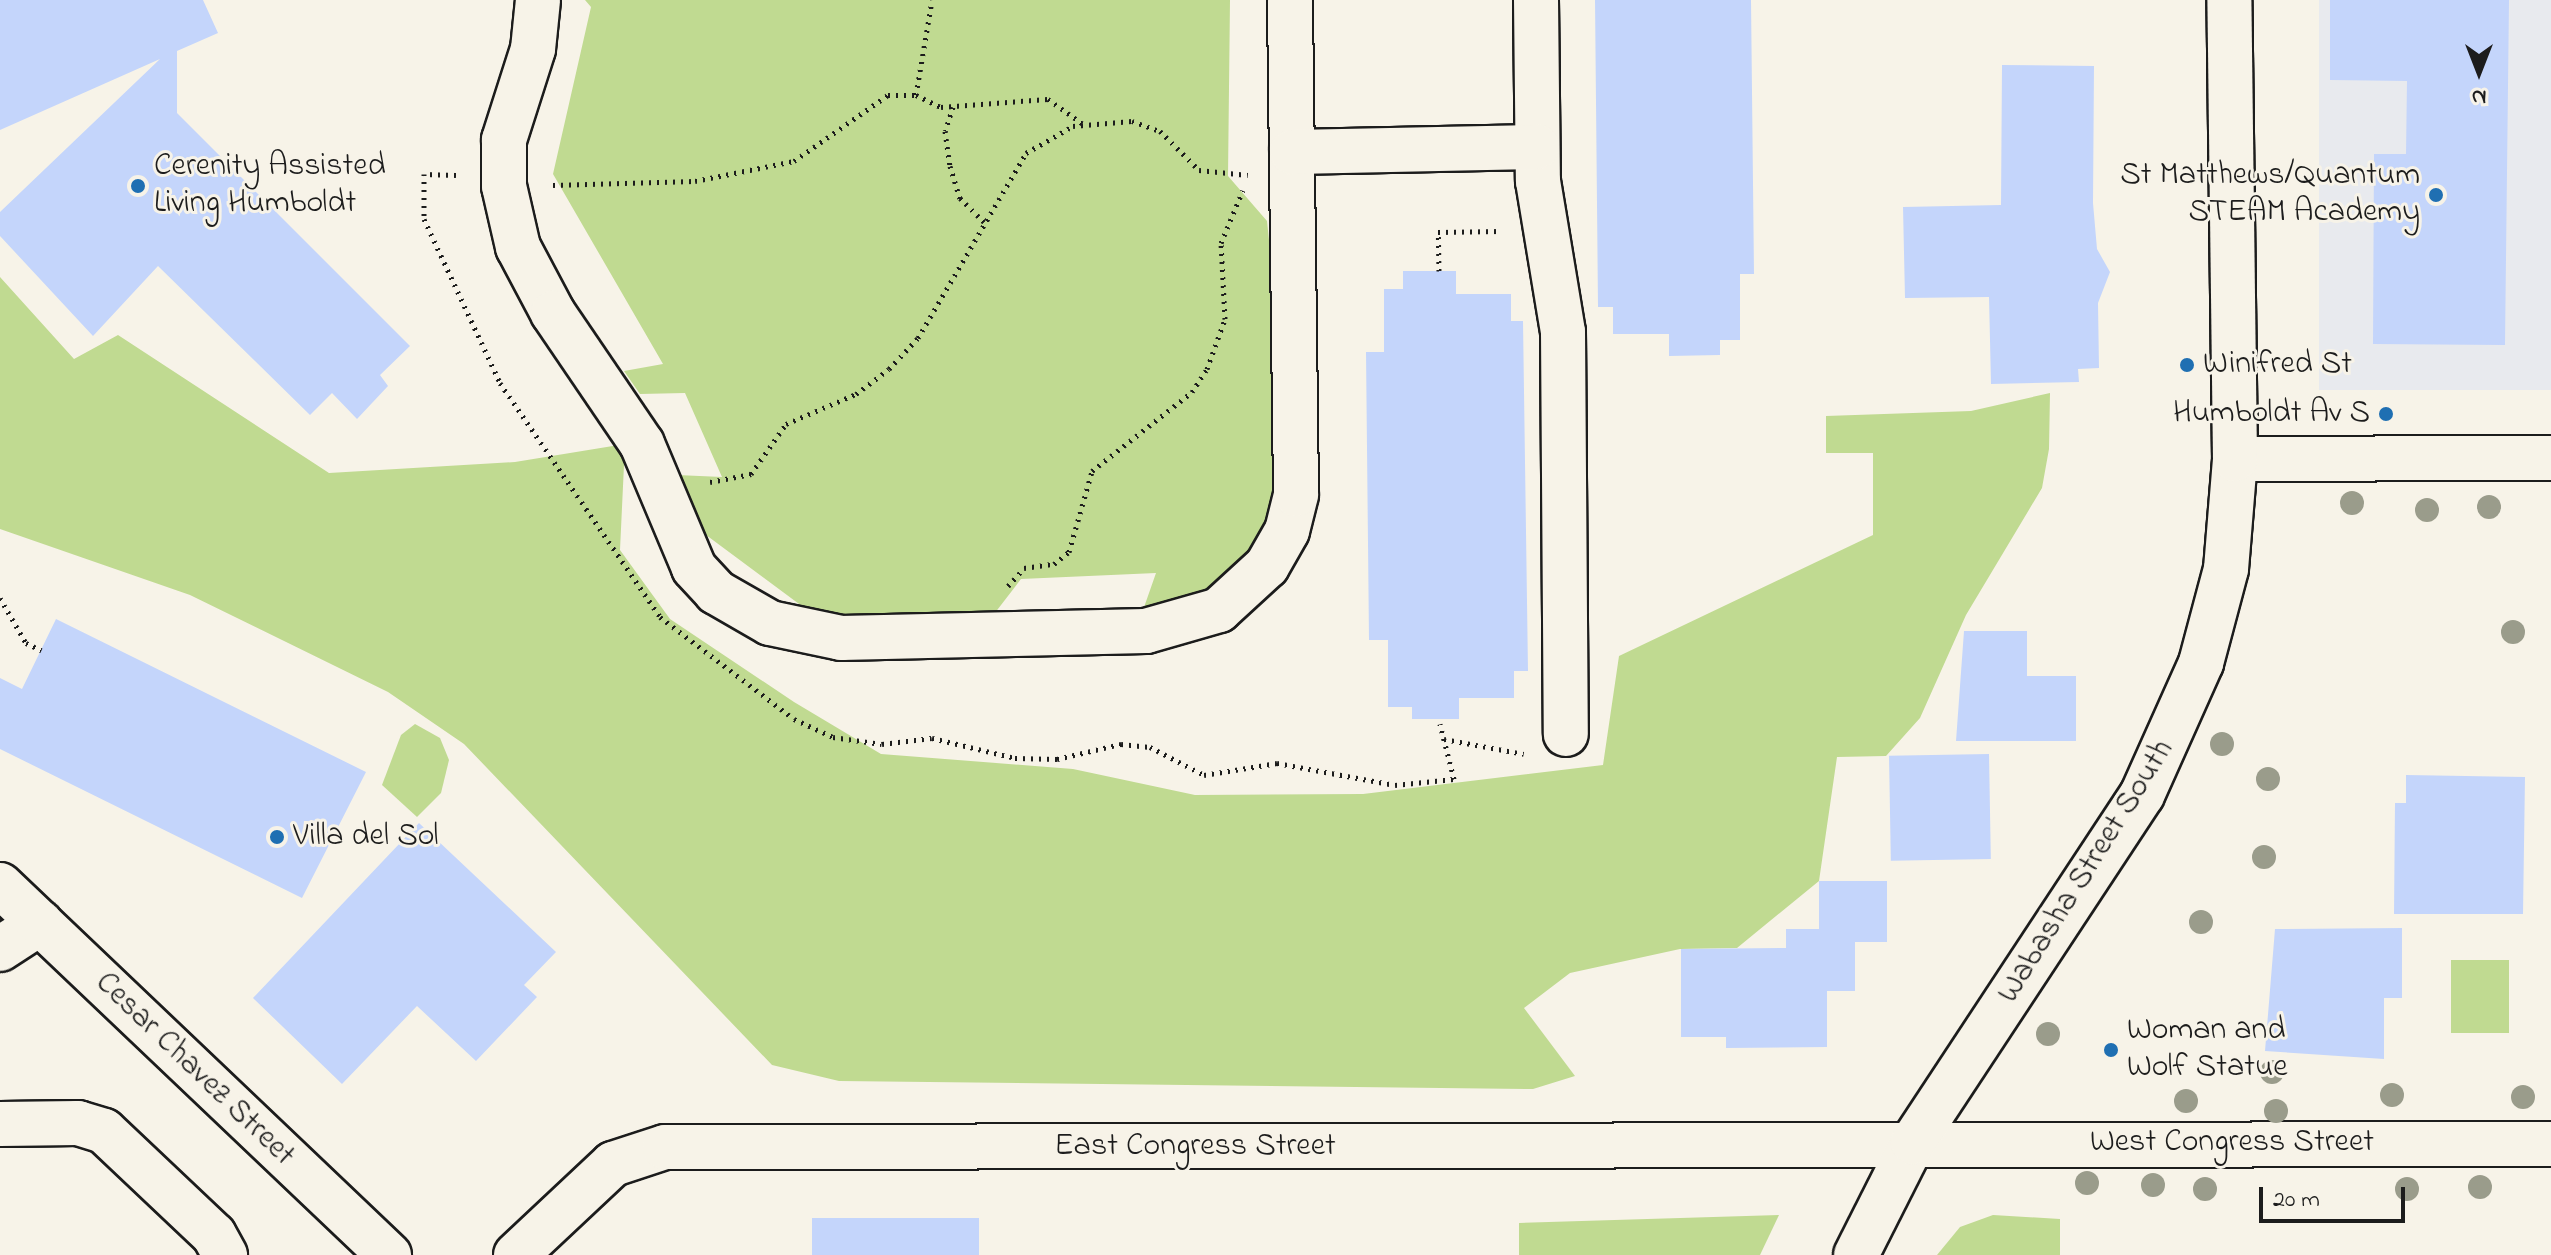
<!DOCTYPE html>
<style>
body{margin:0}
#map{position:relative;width:2551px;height:1255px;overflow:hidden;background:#f7f3e8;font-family:"Indie Flower",sans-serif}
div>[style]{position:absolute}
.built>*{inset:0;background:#e8eaee;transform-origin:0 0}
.green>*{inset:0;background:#c0da91;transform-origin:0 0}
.building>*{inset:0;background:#c4d5fb;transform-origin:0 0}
.path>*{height:5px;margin-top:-2.5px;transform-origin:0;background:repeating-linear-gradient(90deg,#1c1c1c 0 2px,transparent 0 8px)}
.roads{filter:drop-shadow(2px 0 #1c1c1c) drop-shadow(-2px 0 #1c1c1c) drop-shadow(0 2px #1c1c1c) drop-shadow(0 -2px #1c1c1c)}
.minor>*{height:44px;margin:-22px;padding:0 22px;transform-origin:22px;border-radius:22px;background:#f7f3e8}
.major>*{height:44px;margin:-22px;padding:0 22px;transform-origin:22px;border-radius:22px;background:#f7f3e8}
.trees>*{width:24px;height:24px;margin:-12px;border-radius:50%;background:#9a9c8b}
.dots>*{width:22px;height:22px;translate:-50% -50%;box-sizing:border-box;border:4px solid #f7f3e8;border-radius:50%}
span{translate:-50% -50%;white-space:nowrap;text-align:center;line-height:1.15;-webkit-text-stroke:6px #f7f3e8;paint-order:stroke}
.poi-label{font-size:32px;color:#1c1c1c}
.left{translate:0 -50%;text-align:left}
.right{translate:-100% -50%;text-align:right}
.street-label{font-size:32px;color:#1c1c1c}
.north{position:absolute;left:2439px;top:32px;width:80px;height:80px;-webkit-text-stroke:6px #f7f3e8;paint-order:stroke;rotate:180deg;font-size:22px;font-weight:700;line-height:32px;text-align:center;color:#1c1c1c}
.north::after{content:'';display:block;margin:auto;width:28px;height:36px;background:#1c1c1c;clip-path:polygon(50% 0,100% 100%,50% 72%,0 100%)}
.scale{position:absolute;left:2259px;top:1187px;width:146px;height:36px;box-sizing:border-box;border:4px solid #1c1c1c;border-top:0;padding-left:10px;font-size:24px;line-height:28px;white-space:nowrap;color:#1c1c1c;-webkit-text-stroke:6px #f7f3e8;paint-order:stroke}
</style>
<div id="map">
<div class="built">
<i style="left:2319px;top:0;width:232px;height:390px"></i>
</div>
<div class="green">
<i style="clip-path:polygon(585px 0,1230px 0,1228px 176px,1267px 221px,1296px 494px,1219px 610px,1142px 613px,1156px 573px,1021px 579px,991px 618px,822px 621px,698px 529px,677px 475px,722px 477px,685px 393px,640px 394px,624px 371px,663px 364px,553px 174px,591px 7px)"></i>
<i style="clip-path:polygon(0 277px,74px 359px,118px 335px,329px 473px,515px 462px,625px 444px,620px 550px,670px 619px,794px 702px,881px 754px,1073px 769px,1195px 795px,1363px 794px,1603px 765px,1619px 656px,1873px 535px,1873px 453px,1826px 453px,1826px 416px,1971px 411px,2050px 393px,2049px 449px,2042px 488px,1966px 615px,1920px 718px,1886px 756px,1837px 757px,1819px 881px,1737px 948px,1680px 949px,1570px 973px,1524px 1008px,1575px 1076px,1533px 1089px,839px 1081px,772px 1065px,464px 744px,388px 692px,190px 595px,0 529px)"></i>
<i style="clip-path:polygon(415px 724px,440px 738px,449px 760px,441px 793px,417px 817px,382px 785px,401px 735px)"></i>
<i style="left:2451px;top:960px;width:58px;height:73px"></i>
<i style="clip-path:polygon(1779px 1215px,1760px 1255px,1519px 1255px,1519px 1223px)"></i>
<i style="clip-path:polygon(1993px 1215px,2060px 1219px,2060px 1255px,1937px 1255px,1960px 1227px)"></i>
</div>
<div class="building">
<i style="clip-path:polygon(0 0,203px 0,218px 33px,177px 51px,177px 113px,410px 346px,380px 375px,388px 386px,357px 419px,332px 393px,310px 415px,158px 266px,93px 336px,0 236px,0 212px,160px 59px,0 130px)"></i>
<i style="clip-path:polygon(1595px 0,1751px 0,1754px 274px,1740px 274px,1740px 340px,1720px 340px,1720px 355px,1669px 356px,1669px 334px,1613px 334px,1613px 307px,1598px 307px)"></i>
<i style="clip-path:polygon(2330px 0,2509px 0,2505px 345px,2373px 344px,2374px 154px,2406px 154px,2407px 81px,2330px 80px)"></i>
<i style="clip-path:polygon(2002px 65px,2094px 66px,2093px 203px,2097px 249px,2110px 272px,2098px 303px,2099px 368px,2078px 369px,2079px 382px,1991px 384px,1989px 297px,1905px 298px,1903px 207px,2001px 205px)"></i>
<i style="clip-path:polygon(1403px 271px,1456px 271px,1456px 294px,1511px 294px,1511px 321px,1523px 321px,1528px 671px,1514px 671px,1514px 698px,1459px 698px,1459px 719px,1412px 719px,1412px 707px,1388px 707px,1388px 640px,1369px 640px,1366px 352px,1384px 352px,1384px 289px,1403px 289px)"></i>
<i style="clip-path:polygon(56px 619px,366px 772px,302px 898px,0 749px,0 678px,22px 689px)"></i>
<i style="clip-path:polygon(1964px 631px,2027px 631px,2027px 676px,2076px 676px,2076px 741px,1956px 741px)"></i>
<i style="left:1989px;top:754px;width:105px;height:100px;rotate:89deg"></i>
<i style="clip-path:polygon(2406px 775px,2525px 777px,2523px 914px,2394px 914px,2395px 803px,2406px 803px)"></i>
<i style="clip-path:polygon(419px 823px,556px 952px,524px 985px,537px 997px,476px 1061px,417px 1006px,342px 1084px,253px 998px)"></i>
<i style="clip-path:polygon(1819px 881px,1887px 881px,1887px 942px,1855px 942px,1855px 991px,1827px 991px,1827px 1047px,1726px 1048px,1726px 1037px,1681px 1037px,1681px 949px,1786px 948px,1786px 929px,1819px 929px)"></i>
<i style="clip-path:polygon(2402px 928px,2402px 998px,2384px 998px,2384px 1059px,2265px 1051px,2275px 929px)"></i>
<i style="left:979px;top:1218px;width:37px;height:167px;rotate:90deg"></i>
</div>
<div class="path">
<i style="left:916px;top:95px;width:96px;rotate:-80.4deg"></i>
<i style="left:953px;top:107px;width:25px;rotate:108deg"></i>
<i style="left:945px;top:131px;width:35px;rotate:82deg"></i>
<i style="left:950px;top:166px;width:34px;rotate:73deg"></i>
<i style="left:960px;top:198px;width:34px;rotate:45deg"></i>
<i style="left:456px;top:175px;width:32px;rotate:-178deg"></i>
<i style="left:424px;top:174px;width:45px;rotate:90deg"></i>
<i style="left:424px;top:219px;width:181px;rotate:65.1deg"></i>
<i style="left:500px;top:383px;width:283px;rotate:55.6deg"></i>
<i style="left:660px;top:617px;width:168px;rotate:37.3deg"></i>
<i style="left:794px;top:719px;width:43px;rotate:24.8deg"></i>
<i style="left:833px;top:737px;width:49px;rotate:8.1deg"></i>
<i style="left:882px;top:744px;width:50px;rotate:-6.8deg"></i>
<i style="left:932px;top:738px;width:85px;rotate:13.5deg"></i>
<i style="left:1015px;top:758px;width:42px;rotate:1.4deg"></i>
<i style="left:1057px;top:759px;width:66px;rotate:-13.2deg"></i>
<i style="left:1121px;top:744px;width:29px;rotate:6deg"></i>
<i style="left:1150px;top:747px;width:61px;rotate:27.4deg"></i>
<i style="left:1204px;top:775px;width:74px;rotate:-9.3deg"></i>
<i style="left:1277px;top:763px;width:120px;rotate:10.6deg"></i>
<i style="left:1395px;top:785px;width:59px;rotate:-5.8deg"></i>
<i style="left:1454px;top:779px;width:57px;rotate:-104.3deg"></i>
<i style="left:553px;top:185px;width:142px;rotate:-1.6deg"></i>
<i style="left:695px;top:181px;width:101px;rotate:-11.4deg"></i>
<i style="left:794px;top:161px;width:115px;rotate:-35.1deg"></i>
<i style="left:888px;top:95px;width:28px"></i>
<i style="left:916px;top:95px;width:28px;rotate:26deg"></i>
<i style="left:941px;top:107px;width:107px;rotate:-4.3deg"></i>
<i style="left:1048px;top:99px;width:43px;rotate:35.5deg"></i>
<i style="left:1439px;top:271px;width:39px;rotate:-91deg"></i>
<i style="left:1438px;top:232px;width:63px;rotate:-0.9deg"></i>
<i style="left:710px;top:482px;width:42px;rotate:-11deg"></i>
<i style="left:751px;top:474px;width:61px;rotate:-55deg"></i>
<i style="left:786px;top:424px;width:76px;rotate:-23.2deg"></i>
<i style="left:856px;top:394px;width:41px;rotate:-37.1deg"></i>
<i style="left:889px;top:369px;width:42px;rotate:-46.9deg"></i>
<i style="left:918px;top:338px;width:214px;rotate:-59.7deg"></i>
<i style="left:1026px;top:153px;width:54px;rotate:-29.9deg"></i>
<i style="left:1073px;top:126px;width:59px;rotate:-4.8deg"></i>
<i style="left:1132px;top:121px;width:30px;rotate:20deg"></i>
<i style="left:1160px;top:131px;width:55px;rotate:45deg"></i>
<i style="left:1199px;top:170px;width:49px;rotate:5.8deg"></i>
<i style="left:1008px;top:586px;width:24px;rotate:-48deg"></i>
<i style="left:1024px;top:568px;width:30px;rotate:-8deg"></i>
<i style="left:1054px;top:564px;width:19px;rotate:-39deg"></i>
<i style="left:1069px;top:552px;width:84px;rotate:-74.1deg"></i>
<i style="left:1092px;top:471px;width:127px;rotate:-38.3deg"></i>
<i style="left:1192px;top:392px;width:27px;rotate:-57deg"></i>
<i style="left:1207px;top:369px;width:53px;rotate:-70.2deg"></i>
<i style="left:1225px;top:319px;width:76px;rotate:-93deg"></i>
<i style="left:1221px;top:243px;width:57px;rotate:-67.5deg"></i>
<i style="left:0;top:598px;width:52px;rotate:60deg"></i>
<i style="left:26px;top:643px;width:17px;rotate:25deg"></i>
<i style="left:1444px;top:739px;width:81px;rotate:10.6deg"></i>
</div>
<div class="roads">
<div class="minor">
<i style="left:538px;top:0;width:49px;rotate:95.8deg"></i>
<i style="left:533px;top:49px;width:96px;rotate:107.7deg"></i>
<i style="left:504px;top:140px;width:46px;rotate:90deg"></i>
<i style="left:504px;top:186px;width:63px;rotate:77.1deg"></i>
<i style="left:518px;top:247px;width:75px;rotate:62.1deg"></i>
<i style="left:553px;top:313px;width:158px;rotate:55.8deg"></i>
<i style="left:642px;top:444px;width:134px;rotate:67.2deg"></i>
<i style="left:694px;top:568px;width:33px;rotate:47deg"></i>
<i style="left:716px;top:592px;width:62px;rotate:29.9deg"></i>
<i style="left:770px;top:623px;width:73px;rotate:11.9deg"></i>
<i style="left:841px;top:638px;width:305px;rotate:-1.3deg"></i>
<i style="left:1146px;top:631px;width:76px;rotate:-16deg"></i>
<i style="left:1219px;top:610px;width:65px;rotate:-42.5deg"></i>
<i style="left:1267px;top:566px;width:40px;rotate:-60.3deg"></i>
<i style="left:1287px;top:531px;width:38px;rotate:-76deg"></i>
<i style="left:1296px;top:494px;width:494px;rotate:-90.7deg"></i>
<i style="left:1536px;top:0;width:181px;rotate:89.4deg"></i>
<i style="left:1538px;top:181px;width:153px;rotate:80.6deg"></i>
<i style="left:1563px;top:332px;width:402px;rotate:89.6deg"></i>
<i style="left:1292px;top:152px;width:245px;rotate:-1.2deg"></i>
<i style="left:2235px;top:459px;width:316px;rotate:-0.2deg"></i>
<i style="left:0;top:949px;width:48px;rotate:-33deg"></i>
<i style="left:0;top:1124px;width:78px;rotate:-0.7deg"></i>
<i style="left:78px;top:1123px;width:27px;rotate:17deg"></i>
<i style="left:104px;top:1131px;width:151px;rotate:43.4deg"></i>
<i style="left:214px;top:1235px;width:23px;rotate:61deg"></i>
<i style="left:516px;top:1255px;width:133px;rotate:-43.2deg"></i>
<i style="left:613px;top:1164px;width:55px;rotate:-18.1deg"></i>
<i style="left:665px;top:1147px;width:1886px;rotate:-0.09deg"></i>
<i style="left:1856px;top:1255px;width:127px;rotate:-63.2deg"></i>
<i style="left:1913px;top:1142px;width:416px;rotate:-56.6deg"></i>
<i style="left:2142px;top:795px;width:145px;rotate:-65.9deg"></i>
<i style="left:2201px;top:663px;width:97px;rotate:-75.1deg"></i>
<i style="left:2226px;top:569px;width:110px;rotate:-85.3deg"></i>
<i style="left:2235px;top:459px;width:459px;rotate:-90.7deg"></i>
</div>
<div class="major">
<i style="left:0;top:885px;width:537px;rotate:43.57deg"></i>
</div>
</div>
<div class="trees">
<i style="left:2352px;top:503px"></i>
<i style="left:2489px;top:507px"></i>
<i style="left:2427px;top:510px"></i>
<i style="left:2513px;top:632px"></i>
<i style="left:2222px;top:744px"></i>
<i style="left:2268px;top:779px"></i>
<i style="left:2264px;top:857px"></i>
<i style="left:2201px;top:922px"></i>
<i style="left:2048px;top:1034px"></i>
<i style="left:2272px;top:1072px"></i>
<i style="left:2392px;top:1095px"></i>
<i style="left:2523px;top:1097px"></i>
<i style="left:2186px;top:1101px"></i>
<i style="left:2276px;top:1111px"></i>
<i style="left:2087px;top:1183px"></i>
<i style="left:2153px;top:1185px"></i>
<i style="left:2480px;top:1187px"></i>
<i style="left:2205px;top:1189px"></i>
<i style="left:2407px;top:1189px"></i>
</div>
<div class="dots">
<i style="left:138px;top:186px;background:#1f6fb2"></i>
<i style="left:2436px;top:195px;background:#1f6fb2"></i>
<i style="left:2187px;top:365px;background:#1f6fb2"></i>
<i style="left:2386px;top:414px;background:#1f6fb2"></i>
<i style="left:277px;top:837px;background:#1f6fb2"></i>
<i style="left:2111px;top:1050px;background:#1f6fb2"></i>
</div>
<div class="poi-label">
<span class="left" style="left:154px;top:186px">Cerenity Assisted<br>Living Humboldt</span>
<span class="right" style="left:2420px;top:195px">St Matthews/Quantum<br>STEAM Academy</span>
<span class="left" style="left:2203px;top:365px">Winifred St</span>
<span class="right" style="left:2370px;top:414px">Humboldt Av S</span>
<span class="left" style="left:293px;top:837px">Villa del Sol</span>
<span class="left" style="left:2127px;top:1050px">Woman and<br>Wolf Statue</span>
</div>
<div class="street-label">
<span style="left:2087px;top:872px;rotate:-58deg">Wabasha Street South</span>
<span style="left:194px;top:1070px;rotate:44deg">Cesar Chavez Street</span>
<span style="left:2232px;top:1143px">West Congress Street</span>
<span style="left:1195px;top:1147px">East Congress Street</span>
</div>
<div class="north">N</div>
<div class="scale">20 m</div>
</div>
